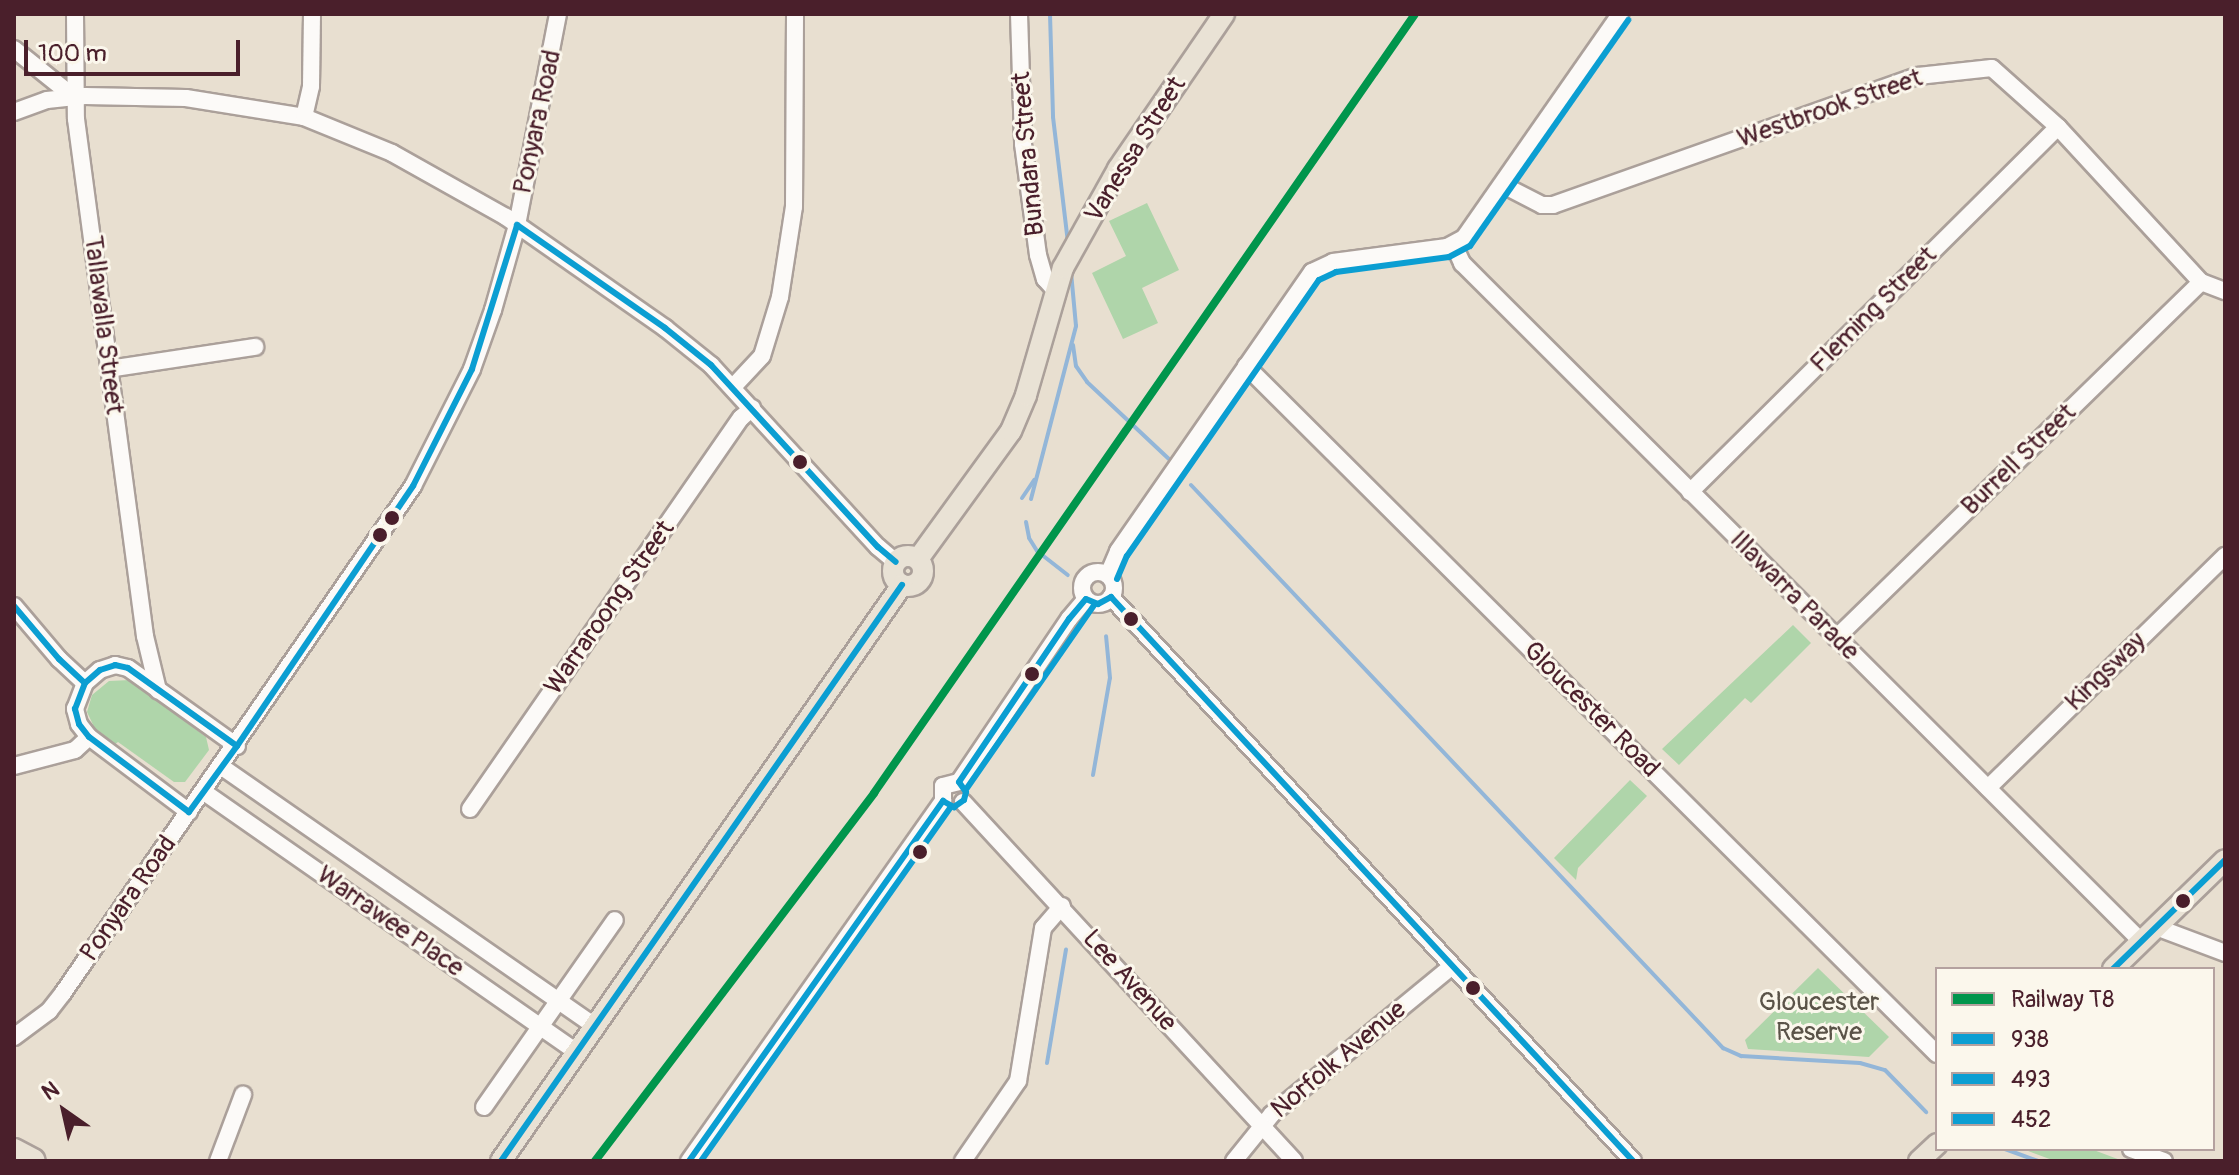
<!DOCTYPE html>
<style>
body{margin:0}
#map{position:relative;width:2239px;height:1175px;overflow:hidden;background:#e8dfd0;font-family:Pangolin,sans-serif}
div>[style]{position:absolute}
.green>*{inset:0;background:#afd5aa}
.stream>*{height:4px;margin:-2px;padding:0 2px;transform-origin:2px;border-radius:2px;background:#93b6d8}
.roads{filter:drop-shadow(2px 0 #aba09a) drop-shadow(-2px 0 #aba09a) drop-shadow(0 2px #aba09a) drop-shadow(0 -2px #aba09a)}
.minor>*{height:16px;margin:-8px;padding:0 8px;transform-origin:8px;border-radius:8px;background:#fcfaf8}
.minor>.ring{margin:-8px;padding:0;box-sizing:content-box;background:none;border:16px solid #fcfaf8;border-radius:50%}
.major>*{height:20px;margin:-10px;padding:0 10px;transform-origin:10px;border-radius:10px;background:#e9e2d5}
.major>.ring{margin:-10px;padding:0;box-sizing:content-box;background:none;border:20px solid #e9e2d5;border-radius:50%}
.highway>*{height:24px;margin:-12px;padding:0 12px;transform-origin:12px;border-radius:12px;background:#e9e2d5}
.bus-1>*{height:6px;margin:-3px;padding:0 3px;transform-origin:3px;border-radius:3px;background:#0b9ed2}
.bus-2>*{height:6px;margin:-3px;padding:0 3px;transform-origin:3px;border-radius:3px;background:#0b9ed2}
.bus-3>*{height:6px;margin:-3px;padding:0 3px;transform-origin:3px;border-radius:3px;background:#0b9ed2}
.rail-1>*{height:8px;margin:-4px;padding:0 4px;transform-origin:4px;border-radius:4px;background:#00954c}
.dots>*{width:22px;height:22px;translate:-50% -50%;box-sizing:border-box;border:4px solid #fbf7ec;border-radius:50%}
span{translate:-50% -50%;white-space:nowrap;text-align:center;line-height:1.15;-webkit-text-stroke:6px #fbf7ec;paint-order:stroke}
.street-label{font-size:26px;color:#4a1f2b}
.park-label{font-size:26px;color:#5a5348}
.frame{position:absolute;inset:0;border:16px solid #4a1f2b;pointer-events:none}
.legend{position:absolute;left:1935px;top:967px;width:280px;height:184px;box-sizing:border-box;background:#fbf7ec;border:2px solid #b4a19f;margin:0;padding:10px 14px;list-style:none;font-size:24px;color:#4a1f2b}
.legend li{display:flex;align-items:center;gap:16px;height:40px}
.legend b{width:40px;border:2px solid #b4a19f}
.north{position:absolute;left:24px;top:1071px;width:80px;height:80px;-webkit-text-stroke:6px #fbf7ec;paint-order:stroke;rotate:326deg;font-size:22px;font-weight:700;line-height:32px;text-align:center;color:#4a1f2b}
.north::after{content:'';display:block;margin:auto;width:28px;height:36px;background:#4a1f2b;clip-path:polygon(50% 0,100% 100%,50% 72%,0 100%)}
.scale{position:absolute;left:24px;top:40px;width:216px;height:36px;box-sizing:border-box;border:4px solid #4a1f2b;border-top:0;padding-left:10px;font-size:24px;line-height:28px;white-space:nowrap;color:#4a1f2b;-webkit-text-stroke:6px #fbf7ec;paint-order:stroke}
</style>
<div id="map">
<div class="green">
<i style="clip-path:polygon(1147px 203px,1179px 270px,1142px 288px,1158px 323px,1123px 339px,1092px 273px,1126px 256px,1109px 221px)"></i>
<i style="clip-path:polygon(1793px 625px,1811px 643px,1751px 703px,1745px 698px,1679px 765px,1662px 749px)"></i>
<i style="clip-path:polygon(130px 680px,206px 737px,209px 750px,185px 782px,174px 782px,118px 742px,114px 745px,97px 733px,87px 712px,92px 695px,109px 681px)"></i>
<i style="clip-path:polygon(1630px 780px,1647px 796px,1578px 868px,1576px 880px,1554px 858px)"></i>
<i style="clip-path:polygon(1818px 968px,1889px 1037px,1869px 1057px,1748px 1049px,1745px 1040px)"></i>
<i style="clip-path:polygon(2023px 1149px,2091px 1149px,2123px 1161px,2055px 1161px)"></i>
</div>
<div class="stream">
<i style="left:1050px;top:14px;width:103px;rotate:88.3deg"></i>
<i style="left:1053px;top:117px;width:127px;rotate:83.2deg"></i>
<i style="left:1073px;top:345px;width:21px;rotate:82deg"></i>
<i style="left:1076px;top:366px;width:19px;rotate:55deg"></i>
<i style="left:1087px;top:382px;width:112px;rotate:43.2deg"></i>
<i style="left:1191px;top:485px;width:775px;rotate:46.62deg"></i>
<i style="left:1723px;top:1048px;width:20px;rotate:24deg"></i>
<i style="left:1741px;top:1056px;width:119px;rotate:3.4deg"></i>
<i style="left:1860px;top:1063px;width:26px;rotate:16deg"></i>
<i style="left:1885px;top:1070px;width:59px;rotate:45.7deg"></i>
<i style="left:1022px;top:498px;width:22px;rotate:-56deg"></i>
<i style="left:1031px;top:499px;width:179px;rotate:-75.4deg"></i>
<i style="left:1076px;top:326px;width:54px;rotate:-95.3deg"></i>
<i style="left:1026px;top:522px;width:16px;rotate:79deg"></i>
<i style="left:1029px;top:538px;width:15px;rotate:58deg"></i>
<i style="left:1037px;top:551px;width:39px;rotate:38deg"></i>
<i style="left:1093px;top:775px;width:98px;rotate:-80.1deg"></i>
<i style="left:1110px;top:678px;width:42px;rotate:-95.4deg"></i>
<i style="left:1047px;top:1063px;width:115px;rotate:-80.5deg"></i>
<i style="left:2005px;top:1149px;width:35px;rotate:20deg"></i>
</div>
<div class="roads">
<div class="minor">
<i style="left:75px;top:14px;width:105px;rotate:89.5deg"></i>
<i style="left:76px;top:119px;width:522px;rotate:82.4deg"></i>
<i style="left:145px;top:636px;width:56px;rotate:76.5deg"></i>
<i style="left:1019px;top:14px;width:130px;rotate:88.2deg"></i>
<i style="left:1023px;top:144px;width:112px;rotate:82.3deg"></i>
<i style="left:1038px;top:255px;width:25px;rotate:74deg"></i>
<i style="left:1045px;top:279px;width:15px;rotate:48deg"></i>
<i style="left:14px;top:49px;width:77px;rotate:38.7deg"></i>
<i style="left:14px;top:112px;width:35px;rotate:-20deg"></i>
<i style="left:47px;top:100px;width:38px;rotate:-6deg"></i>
<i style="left:85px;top:96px;width:101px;rotate:1.1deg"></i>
<i style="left:186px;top:98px;width:120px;rotate:9.1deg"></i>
<i style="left:304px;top:117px;width:95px;rotate:22.2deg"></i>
<i style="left:392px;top:153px;width:131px;rotate:29.3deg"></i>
<i style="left:506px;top:217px;width:194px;rotate:34.9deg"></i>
<i style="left:665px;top:328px;width:59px;rotate:38.8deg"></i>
<i style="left:711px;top:365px;width:247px;rotate:47.5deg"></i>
<i style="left:878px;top:547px;width:23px;rotate:40deg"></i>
<i style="left:304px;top:117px;width:32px;rotate:-77deg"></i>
<i style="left:311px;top:86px;width:72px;rotate:-89.2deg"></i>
<i style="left:1503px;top:185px;width:44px;rotate:27.1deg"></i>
<i style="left:1542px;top:205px;width:11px"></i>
<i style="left:1553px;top:205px;width:387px;rotate:-19.5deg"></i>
<i style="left:1918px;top:76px;width:74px;rotate:-6.2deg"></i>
<i style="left:1992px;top:68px;width:89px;rotate:41.8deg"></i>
<i style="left:2058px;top:127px;width:211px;rotate:47.3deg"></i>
<i style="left:2201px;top:282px;width:26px;rotate:21deg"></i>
<i style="left:1454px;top:245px;width:20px;rotate:66deg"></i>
<i style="left:1462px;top:263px;width:960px;rotate:44.96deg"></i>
<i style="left:1246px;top:366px;width:975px;rotate:44.88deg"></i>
<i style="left:109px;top:369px;width:148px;rotate:-8.6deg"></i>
<i style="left:733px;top:387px;width:42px;rotate:-46.9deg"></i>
<i style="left:762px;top:356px;width:62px;rotate:-73deg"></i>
<i style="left:780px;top:297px;width:91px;rotate:-81.2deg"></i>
<i style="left:794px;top:207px;width:193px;rotate:-89.7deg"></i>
<i style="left:1690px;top:492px;width:518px;rotate:-44.77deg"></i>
<i class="ring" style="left:1082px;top:572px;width:16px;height:16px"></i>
<i style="left:1108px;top:575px;width:26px;rotate:-67deg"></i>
<i style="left:1118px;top:551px;width:340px;rotate:-55.2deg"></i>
<i style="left:1312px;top:272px;width:23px;rotate:-25deg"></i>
<i style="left:1333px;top:262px;width:115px;rotate:-7.5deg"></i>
<i style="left:1447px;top:247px;width:19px;rotate:-28deg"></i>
<i style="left:1464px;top:238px;width:273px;rotate:-55.1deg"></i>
<i style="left:1111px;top:597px;width:768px;rotate:47.21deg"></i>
<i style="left:14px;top:606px;width:70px;rotate:49.7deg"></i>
<i style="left:59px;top:659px;width:35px;rotate:43deg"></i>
<i style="left:1836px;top:638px;width:510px;rotate:-44.28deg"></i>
<i style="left:14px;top:766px;width:63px;rotate:-14.7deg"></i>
<i style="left:75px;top:750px;width:19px;rotate:-43deg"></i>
<i style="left:222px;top:767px;width:454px;rotate:34.8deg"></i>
<i style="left:959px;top:782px;width:197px;rotate:-56deg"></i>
<i style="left:1069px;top:619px;width:26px;rotate:-50deg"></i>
<i style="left:1988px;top:788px;width:332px;rotate:-44.4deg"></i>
<i style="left:204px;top:792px;width:455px;rotate:34.9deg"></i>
<i style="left:943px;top:801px;width:15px;rotate:-90deg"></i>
<i style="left:943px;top:786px;width:16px;rotate:-14deg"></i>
<i style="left:963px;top:802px;width:488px;rotate:47.3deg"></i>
<i style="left:470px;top:809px;width:476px;rotate:-55.3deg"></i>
<i style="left:741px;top:418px;width:15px;rotate:-42deg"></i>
<i style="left:189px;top:812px;width:125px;rotate:-143.1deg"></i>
<i style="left:89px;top:737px;width:16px;rotate:-128deg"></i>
<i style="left:79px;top:724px;width:16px;rotate:-105deg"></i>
<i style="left:75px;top:709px;width:28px;rotate:-69deg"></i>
<i style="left:85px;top:683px;width:20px;rotate:-41deg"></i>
<i style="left:100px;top:670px;width:16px;rotate:-18deg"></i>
<i style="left:115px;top:665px;width:13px;rotate:13deg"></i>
<i style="left:128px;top:668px;width:134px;rotate:35.6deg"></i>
<i style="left:2156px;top:927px;width:74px;rotate:20.6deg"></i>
<i style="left:14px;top:1037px;width:44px;rotate:-36.6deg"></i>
<i style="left:49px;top:1011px;width:23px;rotate:-52deg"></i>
<i style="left:63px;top:993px;width:616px;rotate:-55.38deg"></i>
<i style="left:413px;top:486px;width:131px;rotate:-63.2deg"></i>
<i style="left:472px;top:369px;width:63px;rotate:-70.4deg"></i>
<i style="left:493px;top:310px;width:88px;rotate:-74.2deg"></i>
<i style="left:517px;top:225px;width:215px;rotate:-79deg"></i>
<i style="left:484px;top:1107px;width:228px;rotate:-55deg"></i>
<i style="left:2131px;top:1149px;width:35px;rotate:20deg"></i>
<i style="left:218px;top:1161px;width:71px;rotate:-69.3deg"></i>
<i style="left:689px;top:1161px;width:441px;rotate:-54.8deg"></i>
<i style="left:963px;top:1161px;width:97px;rotate:-55.5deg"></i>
<i style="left:1018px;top:1081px;width:155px;rotate:-80.7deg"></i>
<i style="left:1043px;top:928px;width:29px;rotate:-49deg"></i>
<i style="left:1234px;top:1161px;width:60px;rotate:-51deg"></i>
<i style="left:1272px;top:1114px;width:233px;rotate:-39.4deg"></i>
</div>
<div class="major">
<i class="ring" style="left:893px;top:556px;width:10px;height:10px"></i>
<i style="left:918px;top:559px;width:158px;rotate:-54deg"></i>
<i style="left:1011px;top:431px;width:39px;rotate:-67deg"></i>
<i style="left:1026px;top:395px;width:132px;rotate:-73.8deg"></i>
<i style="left:1063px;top:268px;width:113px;rotate:-60.9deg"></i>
<i style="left:1118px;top:169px;width:188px;rotate:-55.6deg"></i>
<i style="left:2113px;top:969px;width:156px;rotate:-44.2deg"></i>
<i style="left:501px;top:1161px;width:702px;rotate:-55.16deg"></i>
<i style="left:1919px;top:1161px;width:25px;rotate:-43deg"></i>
</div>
<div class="highway">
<i style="left:14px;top:1151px;width:21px;rotate:28deg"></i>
</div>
</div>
<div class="bus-1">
<i style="left:517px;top:225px;width:180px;rotate:34.8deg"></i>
<i style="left:665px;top:328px;width:59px;rotate:38.8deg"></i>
<i style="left:711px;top:365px;width:247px;rotate:47.5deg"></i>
<i style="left:878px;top:547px;width:23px;rotate:40deg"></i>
<i style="left:14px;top:606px;width:70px;rotate:49.7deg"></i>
<i style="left:59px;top:659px;width:35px;rotate:43deg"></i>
<i style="left:115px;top:665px;width:13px;rotate:13deg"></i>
<i style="left:128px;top:668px;width:134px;rotate:35.6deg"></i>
<i style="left:237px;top:746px;width:82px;rotate:126deg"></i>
<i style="left:189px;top:812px;width:125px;rotate:-143.1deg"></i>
<i style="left:89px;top:737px;width:16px;rotate:-128deg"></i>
<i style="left:79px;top:724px;width:16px;rotate:-105deg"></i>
<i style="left:75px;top:709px;width:28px;rotate:-69deg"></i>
<i style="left:85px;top:683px;width:20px;rotate:-41deg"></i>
<i style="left:100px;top:670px;width:16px;rotate:-18deg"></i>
<i style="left:237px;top:746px;width:314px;rotate:-55.9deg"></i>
<i style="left:413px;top:486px;width:131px;rotate:-63.2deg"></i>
<i style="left:472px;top:369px;width:151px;rotate:-72.6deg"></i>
<i style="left:501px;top:1161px;width:702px;rotate:-55.16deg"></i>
</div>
<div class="bus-2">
<i style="left:1117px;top:579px;width:25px;rotate:-67deg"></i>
<i style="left:1127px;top:556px;width:336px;rotate:-55.2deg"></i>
<i style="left:1319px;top:280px;width:19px;rotate:-25deg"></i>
<i style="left:1336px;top:272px;width:114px;rotate:-7.6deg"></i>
<i style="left:1449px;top:257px;width:24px;rotate:-28deg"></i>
<i style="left:1470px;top:246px;width:276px;rotate:-55deg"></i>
<i style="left:967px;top:788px;width:223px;rotate:-55.2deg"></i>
<i style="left:701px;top:1161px;width:433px;rotate:-54.8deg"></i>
</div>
<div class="bus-3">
<i style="left:2113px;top:969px;width:156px;rotate:-44.2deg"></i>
<i style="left:689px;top:1161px;width:441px;rotate:-54.8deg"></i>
<i style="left:943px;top:801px;width:13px;rotate:29deg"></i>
<i style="left:954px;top:807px;width:12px;rotate:-35deg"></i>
<i style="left:964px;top:800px;width:8px;rotate:-76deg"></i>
<i style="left:966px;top:792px;width:12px;rotate:-125deg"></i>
<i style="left:959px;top:782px;width:197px;rotate:-56deg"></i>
<i style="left:1069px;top:619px;width:26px;rotate:-50deg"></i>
<i style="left:1086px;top:599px;width:13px;rotate:23deg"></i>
<i style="left:1098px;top:604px;width:15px;rotate:-28deg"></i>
<i style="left:1111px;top:597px;width:768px;rotate:47.21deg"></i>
</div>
<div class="rail-1">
<i style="left:595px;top:1161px;width:462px;rotate:-52.8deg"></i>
<i style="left:874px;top:793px;width:948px;rotate:-55.22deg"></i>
</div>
<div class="dots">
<i style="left:800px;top:462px;background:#4a1f2b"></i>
<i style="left:392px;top:518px;background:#4a1f2b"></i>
<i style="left:380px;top:535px;background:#4a1f2b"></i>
<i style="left:1131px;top:619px;background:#4a1f2b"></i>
<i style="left:1032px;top:674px;background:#4a1f2b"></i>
<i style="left:920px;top:852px;background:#4a1f2b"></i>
<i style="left:2183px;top:901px;background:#4a1f2b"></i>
<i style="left:1473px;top:988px;background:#4a1f2b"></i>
</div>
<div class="street-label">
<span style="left:1830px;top:109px;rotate:-19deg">Westbrook Street</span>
<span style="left:538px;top:122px;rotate:-78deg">Ponyara Road</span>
<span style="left:1136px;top:150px;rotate:-58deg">Vanessa Street</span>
<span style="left:1029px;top:154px;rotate:-95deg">Bundara Street</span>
<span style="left:1874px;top:310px;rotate:-45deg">Fleming Street</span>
<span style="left:103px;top:325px;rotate:83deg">Tallawalla Street</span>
<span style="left:2019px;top:460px;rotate:-44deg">Burrell Street</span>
<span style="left:1794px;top:596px;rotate:45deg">Illawarra Parade</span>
<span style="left:610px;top:608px;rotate:-55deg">Warraroong Street</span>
<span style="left:2106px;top:672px;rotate:-44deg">Kingsway</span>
<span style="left:1591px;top:710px;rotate:45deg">Gloucester Road</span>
<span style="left:129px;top:899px;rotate:-55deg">Ponyara Road</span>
<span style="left:390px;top:922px;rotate:35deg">Warrawee Place</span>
<span style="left:1129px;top:981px;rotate:48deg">Lee Avenue</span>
<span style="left:1339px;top:1060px;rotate:-40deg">Norfolk Avenue</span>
</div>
<div class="park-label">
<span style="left:1819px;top:1018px">Gloucester<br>Reserve</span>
</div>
<div class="frame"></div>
<ul class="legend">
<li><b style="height:10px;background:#00954c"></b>Railway T8</li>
<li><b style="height:10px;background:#0b9ed2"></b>938</li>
<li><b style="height:10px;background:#0b9ed2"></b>493</li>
<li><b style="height:10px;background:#0b9ed2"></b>452</li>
</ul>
<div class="north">N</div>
<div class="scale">100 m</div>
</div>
